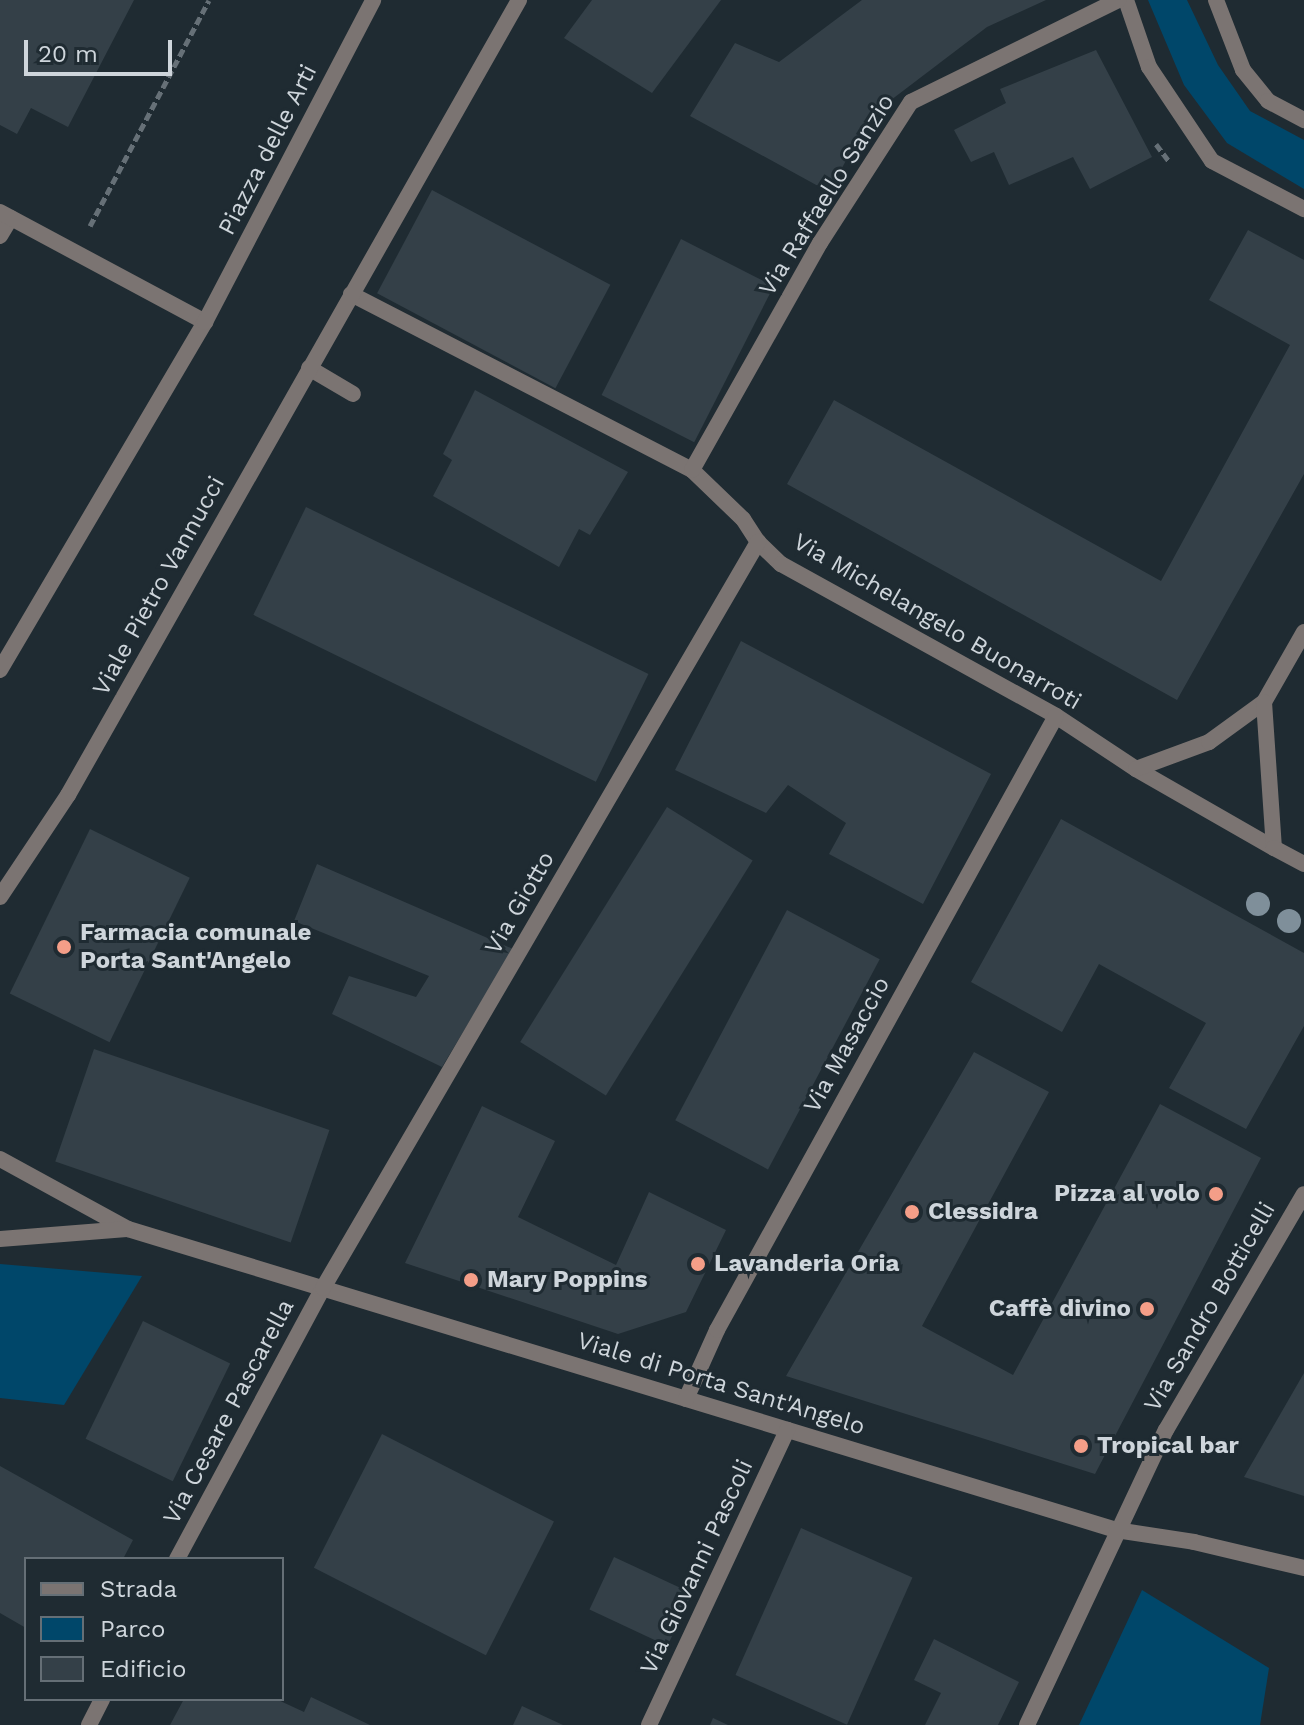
<!DOCTYPE html>
<meta charset="utf-8">
<style>
body{margin:0}
#map{position:relative;width:1304px;height:1725px;overflow:hidden;background:#1f2b32;font-family:"Work Sans",sans-serif}
div>[style]{position:absolute}
.green>*{inset:0;background:#00476a}
.building>*{inset:0;background:#344048;transform-origin:0 0}
.path>*{height:5px;margin-top:-2.5px;transform-origin:0;background:repeating-linear-gradient(90deg,#667077 0 8px,transparent 0 12px)}
.service>*{height:16px;margin:-8px;padding:0 8px;transform-origin:8px;border-radius:8px;background:#7b7472}
.minor>*{height:16px;margin:-8px;padding:0 8px;transform-origin:8px;border-radius:8px;background:#7b7472}
.tertiary>*{height:16px;margin:-8px;padding:0 8px;transform-origin:8px;border-radius:8px;background:#7b7472}
.trees>*{width:24px;height:24px;margin:-12px;border-radius:50%;background:#7f8f9a}
.dots>*{width:22px;height:22px;translate:-50% -50%;box-sizing:border-box;border:4px solid #1f2b32;border-radius:50%}
span{translate:-50% -50%;white-space:nowrap;text-align:center;line-height:1.15;-webkit-text-stroke:6px #1f2b32;paint-order:stroke}
.street-label{font-size:24px;color:#ced5db}
.poi-label{font-size:24px;color:#ced5db;font-weight:700}
.left{translate:0 -50%;text-align:left}
.right{translate:-100% -50%;text-align:right}
.legend{position:absolute;left:24px;top:1557px;width:260px;height:144px;box-sizing:border-box;background:#1f2b32;border:2px solid #656f76;margin:0;padding:10px 14px;list-style:none;font-size:24px;color:#ced5db}
.legend li{display:flex;align-items:center;gap:16px;height:40px}
.legend b{width:40px;border:2px solid #656f76}
.scale{position:absolute;left:24px;top:40px;width:148px;height:36px;box-sizing:border-box;border:4px solid #ced5db;border-top:0;padding-left:10px;font-size:24px;line-height:28px;white-space:nowrap;color:#ced5db;-webkit-text-stroke:6px #1f2b32;paint-order:stroke}
</style>
<div id="map">
<div class="green">
<i style="clip-path:polygon(1148px 0,1187px 0,1218px 65px,1250px 111px,1304px 140px,1304px 189px,1227px 143px,1184px 85px)"></i>
<i style="clip-path:polygon(0 1264px,142px 1276px,64px 1405px,0 1398px)"></i>
<i style="clip-path:polygon(1142px 1590px,1269px 1668px,1260px 1725px,1079px 1725px)"></i>
</div>
<div class="building">
<i style="clip-path:polygon(0 0,134px 0,68px 127px,31px 108px,17px 134px,0 125px)"></i>
<i style="clip-path:polygon(592px 0,721px 0,652px 93px,564px 38px)"></i>
<i style="clip-path:polygon(862px 0,1046px 0,987px 27px,870px 116px,829px 192px,690px 116px,735px 43px,779px 62px)"></i>
<i style="clip-path:polygon(1096px 50px,1152px 157px,1090px 189px,1073px 157px,1009px 185px,994px 152px,971px 162px,954px 130px,1006px 103px,1000px 89px)"></i>
<i style="left:432px;top:190px;width:202px;height:117px;rotate:28deg"></i>
<i style="clip-path:polygon(1248px 230px,1304px 260px,1304px 474px,1177px 700px,787px 484px,834px 400px,1161px 581px,1290px 345px,1209px 300px)"></i>
<i style="left:681px;top:239px;width:104px;height:175px;rotate:27deg"></i>
<i style="clip-path:polygon(475px 390px,628px 472px,590px 535px,579px 529px,559px 567px,433px 496px,452px 460px,443px 454px)"></i>
<i style="left:306px;top:507px;width:381px;height:120px;rotate:26deg"></i>
<i style="clip-path:polygon(741px 641px,991px 774px,923px 904px,829px 854px,846px 823px,788px 785px,766px 813px,675px 770px)"></i>
<i style="left:667px;top:807px;width:101px;height:277px;rotate:32deg"></i>
<i style="clip-path:polygon(1061px 819px,1304px 953px,1304px 1026px,1246px 1129px,1169px 1088px,1206px 1023px,1099px 964px,1062px 1032px,971px 982px)"></i>
<i style="left:90px;top:829px;width:111px;height:183px;rotate:26deg"></i>
<i style="clip-path:polygon(317px 864px,513px 949px,442px 1067px,332px 1014px,349px 976px,416px 997px,429px 976px,294px 921px)"></i>
<i style="left:787px;top:910px;width:105px;height:238px;rotate:28deg"></i>
<i style="left:94px;top:1049px;width:249px;height:119px;rotate:19deg"></i>
<i style="clip-path:polygon(974px 1052px,1049px 1092px,922px 1326px,1013px 1375px,1160px 1104px,1261px 1158px,1095px 1474px,786px 1376px)"></i>
<i style="clip-path:polygon(482px 1106px,555px 1141px,518px 1217px,616px 1265px,649px 1192px,726px 1230px,686px 1312px,618px 1334px,405px 1263px)"></i>
<i style="left:143px;top:1321px;width:97px;height:131px;rotate:26deg"></i>
<i style="clip-path:polygon(1304px 1373px,1304px 1496px,1244px 1477px)"></i>
<i style="left:382px;top:1434px;width:193px;height:150px;rotate:27deg"></i>
<i style="clip-path:polygon(0 1466px,133px 1540px,123px 1559px,26px 1559px,26px 1628px,0 1613px)"></i>
<i style="left:801px;top:1528px;width:122px;height:161px;rotate:24deg"></i>
<i style="left:614px;top:1557px;width:86px;height:58px;rotate:25deg"></i>
<i style="clip-path:polygon(934px 1639px,1019px 1682px,998px 1725px,925px 1725px,941px 1693px,914px 1680px)"></i>
<i style="clip-path:polygon(311px 1697px,370px 1725px,170px 1725px,184px 1699px,276px 1699px,304px 1712px)"></i>
<i style="clip-path:polygon(522px 1706px,563px 1725px,513px 1725px)"></i>
<i style="clip-path:polygon(713px 1718px,728px 1725px,710px 1725px)"></i>
</div>
<div class="path">
<i style="left:1156px;top:144px;width:21px;rotate:53deg"></i>
<i style="left:90px;top:226px;width:255px;rotate:-62.2deg"></i>
</div>
<div class="service">
<i style="left:0;top:236px;width:21px;rotate:-59deg"></i>
<i style="left:309px;top:368px;width:51px;rotate:30.6deg"></i>
</div>
<div class="minor">
<i style="left:1126px;top:0;width:71px;rotate:71.1deg"></i>
<i style="left:1149px;top:67px;width:113px;rotate:56.2deg"></i>
<i style="left:1212px;top:161px;width:104px;rotate:27.6deg"></i>
<i style="left:1216px;top:0;width:75px;rotate:68.9deg"></i>
<i style="left:1243px;top:70px;width:40px;rotate:51deg"></i>
<i style="left:1268px;top:101px;width:41px;rotate:27.8deg"></i>
<i style="left:0;top:212px;width:233px;rotate:28.2deg"></i>
<i style="left:351px;top:294px;width:384px;rotate:27.3deg"></i>
<i style="left:692px;top:470px;width:71px;rotate:43.9deg"></i>
<i style="left:743px;top:519px;width:27px;rotate:57deg"></i>
<i style="left:758px;top:542px;width:32px;rotate:44deg"></i>
<i style="left:781px;top:564px;width:314px;rotate:28.9deg"></i>
<i style="left:1056px;top:716px;width:96px;rotate:33.5deg"></i>
<i style="left:1136px;top:769px;width:159px;rotate:29.8deg"></i>
<i style="left:692px;top:470px;width:261px;rotate:-60.6deg"></i>
<i style="left:820px;top:243px;width:168px;rotate:-57.2deg"></i>
<i style="left:911px;top:102px;width:231px;rotate:-26.2deg"></i>
<i style="left:0;top:670px;width:404px;rotate:-59.5deg"></i>
<i style="left:205px;top:322px;width:363px;rotate:-62.4deg"></i>
<i style="left:1136px;top:769px;width:78px;rotate:-20.3deg"></i>
<i style="left:1209px;top:742px;width:68px;rotate:-36deg"></i>
<i style="left:0;top:897px;width:123px;rotate:-56.3deg"></i>
<i style="left:68px;top:795px;width:914px;rotate:-60.43deg"></i>
<i style="left:0;top:1159px;width:146px;rotate:28.7deg"></i>
<i style="left:128px;top:1229px;width:1033px;rotate:16.94deg"></i>
<i style="left:1116px;top:1530px;width:79px;rotate:8.7deg"></i>
<i style="left:1194px;top:1542px;width:113px;rotate:13.3deg"></i>
<i style="left:0;top:1239px;width:127px;rotate:-4.5deg"></i>
<i style="left:686px;top:1399px;width:76px;rotate:-65.8deg"></i>
<i style="left:717px;top:1330px;width:701px;rotate:-61.1deg"></i>
<i style="left:177px;top:1559px;width:308px;rotate:-61.7deg"></i>
<i style="left:323px;top:1288px;width:864px;rotate:-59.75deg"></i>
<i style="left:89px;top:1725px;width:29px;rotate:-63deg"></i>
<i style="left:649px;top:1725px;width:326px;rotate:-64.9deg"></i>
</div>
<div class="tertiary">
<i style="left:1304px;top:632px;width:81px;rotate:119.7deg"></i>
<i style="left:1264px;top:702px;width:146px;rotate:86.1deg"></i>
<i style="left:1274px;top:848px;width:34px;rotate:28deg"></i>
<i style="left:1027px;top:1725px;width:326px;rotate:-64.8deg"></i>
<i style="left:1166px;top:1430px;width:273px;rotate:-59.7deg"></i>
</div>
<div class="trees">
<i style="left:1258px;top:904px"></i>
<i style="left:1289px;top:921px"></i>
</div>
<div class="dots">
<i style="left:64px;top:947px;background:#f49e88"></i>
<i style="left:1216px;top:1194px;background:#f49e88"></i>
<i style="left:912px;top:1212px;background:#f49e88"></i>
<i style="left:698px;top:1264px;background:#f49e88"></i>
<i style="left:471px;top:1280px;background:#f49e88"></i>
<i style="left:1147px;top:1309px;background:#f49e88"></i>
<i style="left:1081px;top:1446px;background:#f49e88"></i>
</div>
<div class="street-label">
<span style="left:268px;top:150px;rotate:-63deg">Piazza delle Arti</span>
<span style="left:827px;top:195px;rotate:-58deg">Via Raffaello Sanzio</span>
<span style="left:159px;top:586px;rotate:-61deg">Viale Pietro Vannucci</span>
<span style="left:937px;top:622px;rotate:30deg">Via Michelangelo Buonarroti</span>
<span style="left:520px;top:903px;rotate:-60deg">Via Giotto</span>
<span style="left:847px;top:1045px;rotate:-61deg">Via Masaccio</span>
<span style="left:1210px;top:1307px;rotate:-60deg">Via Sandro Botticelli</span>
<span style="left:721px;top:1384px;rotate:17deg">Viale di Porta Sant'Angelo</span>
<span style="left:229px;top:1412px;rotate:-62deg">Via Cesare Pascarella</span>
<span style="left:697px;top:1567px;rotate:-65deg">Via Giovanni Pascoli</span>
</div>
<div class="poi-label">
<span class="left" style="left:80px;top:947px">Farmacia comunale<br>Porta Sant'Angelo</span>
<span class="right" style="left:1200px;top:1194px">Pizza al volo</span>
<span class="left" style="left:928px;top:1212px">Clessidra</span>
<span class="left" style="left:714px;top:1264px">Lavanderia Oria</span>
<span class="left" style="left:487px;top:1280px">Mary Poppins</span>
<span class="right" style="left:1131px;top:1309px">Caffè divino</span>
<span class="left" style="left:1097px;top:1446px">Tropical bar</span>
</div>
<ul class="legend">
<li><b style="height:10px;background:#7b7472"></b>Strada</li>
<li><b style="height:22px;background:#00476a"></b>Parco</li>
<li><b style="height:22px;background:#344048"></b>Edificio</li>
</ul>
<div class="scale">20 m</div>
</div>
